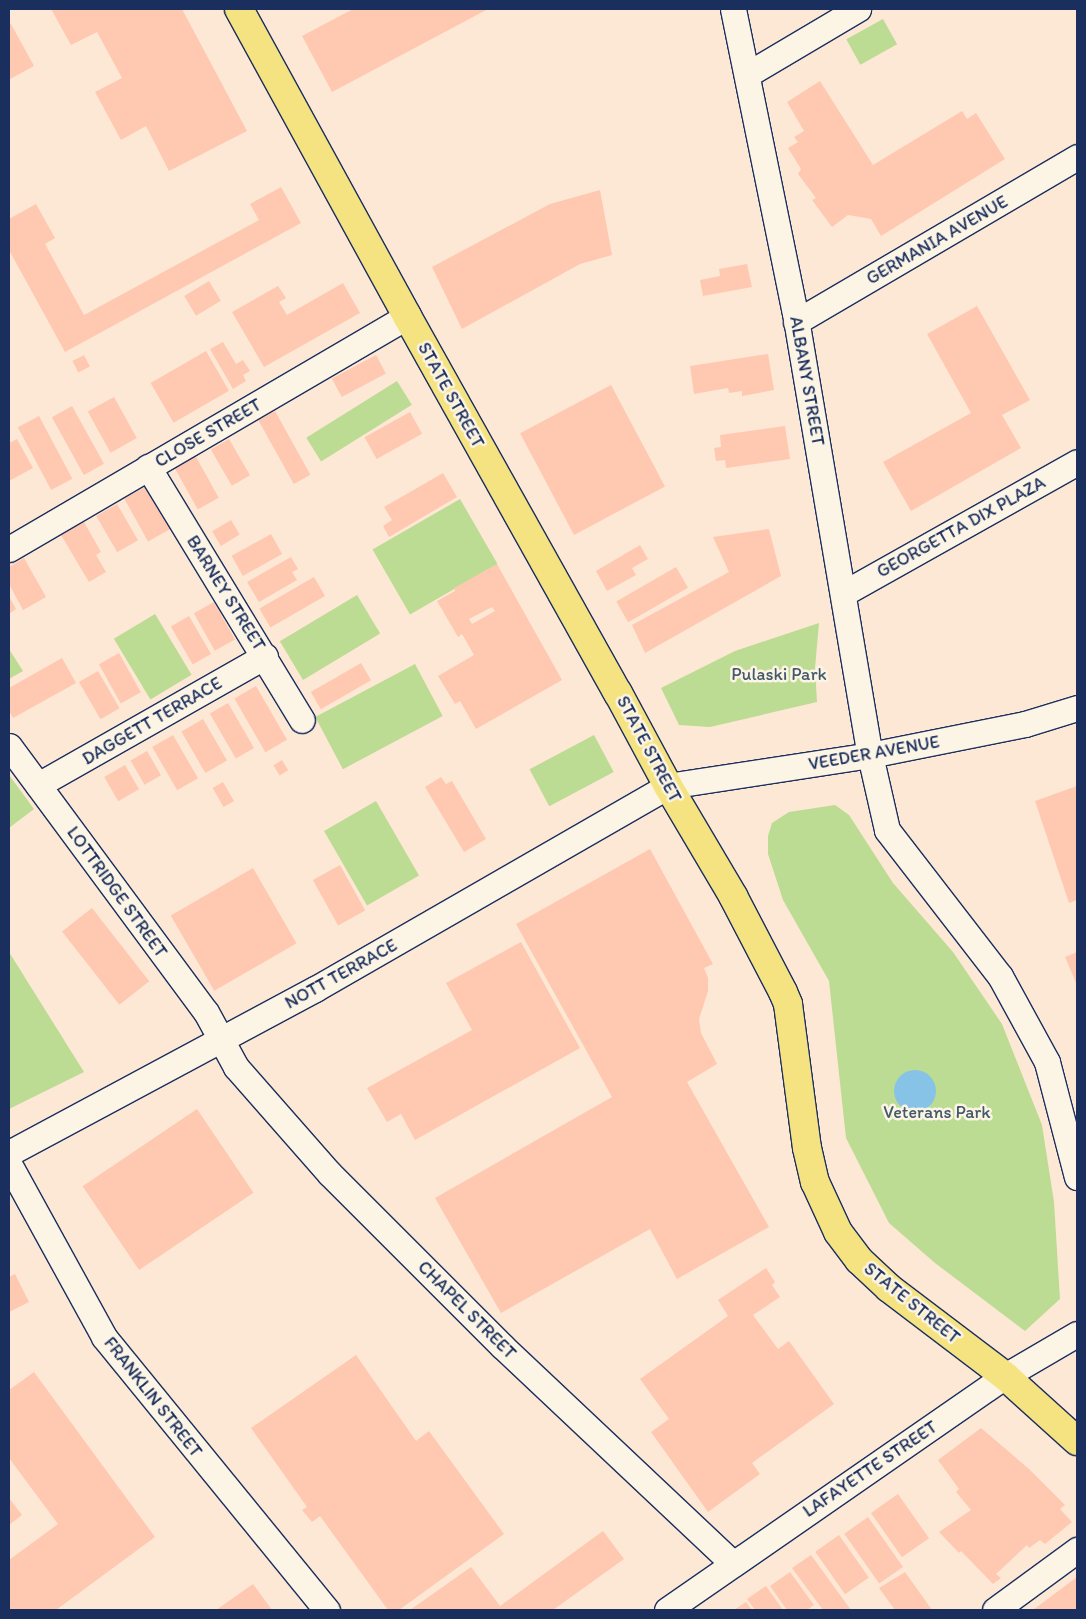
<!DOCTYPE html>
<style>
body{margin:0}
#map{position:relative;width:1086px;height:1619px;overflow:hidden;background:#fde8d5;font-family:Itim,sans-serif}
div>[style]{position:absolute}
.green>*{inset:0;background:#bcdb93;transform-origin:0 0}
.water>*{inset:0;background:#87c3e7}
.round{border-radius:50%}
.building>*{inset:0;background:#ffc8b1;transform-origin:0 0}
.roads{filter:drop-shadow(1px 0 #1b2f5e) drop-shadow(-1px 0 #1b2f5e) drop-shadow(0 1px #1b2f5e) drop-shadow(0 -1px #1b2f5e)}
.minor>*{height:25px;margin:-12.5px;padding:0 12.5px;transform-origin:12.5px;border-radius:12.5px;background:#fcf5e5}
.major>*{height:28px;margin:-14px;padding:0 14px;transform-origin:14px;border-radius:14px;background:#f5e382}
span{translate:-50% -50%;white-space:nowrap;text-align:center;line-height:1.15;-webkit-text-stroke:5px #fcf5e5;paint-order:stroke}
.street-label{font-size:18px;color:#1b2f5e}
.park-label{font-size:18px;color:#435a6b}
.frame{position:absolute;inset:0;border:10px solid #1b2f5e;pointer-events:none}
</style>
<div id="map">
<div class="green">
<i style="left:883px;top:19px;width:29px;height:42px;rotate:61deg"></i>
<i style="left:397px;top:381px;width:28px;height:107px;rotate:58deg"></i>
<i style="left:460px;top:499px;width:75px;height:101px;rotate:60deg"></i>
<i style="left:357px;top:595px;width:45px;height:90px;rotate:59deg"></i>
<i style="left:155px;top:614px;width:71px;height:48px;rotate:59deg"></i>
<i style="clip-path:polygon(819px 623px,815px 668px,817px 702px,710px 727px,679px 725px,661px 688px,735px 651px)"></i>
<i style="clip-path:polygon(9px 649px,23px 671px,9px 679px)"></i>
<i style="left:415px;top:664px;width:59px;height:113px;rotate:62deg"></i>
<i style="left:594px;top:735px;width:42px;height:73px;rotate:62deg"></i>
<i style="clip-path:polygon(9px 775px,34px 809px,9px 828px)"></i>
<i style="left:376px;top:801px;width:86px;height:60px;rotate:60deg"></i>
<i style="clip-path:polygon(835px 805px,849px 815px,893px 883px,953px 952px,1002px 1024px,1042px 1125px,1054px 1202px,1060px 1299px,1025px 1331px,935px 1263px,889px 1223px,846px 1138px,829px 981px,783px 900px,768px 854px,768px 836px,772px 823px,789px 812px)"></i>
<i style="clip-path:polygon(9px 952px,84px 1072px,9px 1109px)"></i>
</div>
<div class="water">
<i class="round" style="left:894px;top:1070px;width:42px;height:42px"></i>
</div>
<div class="building">
<i style="clip-path:polygon(51px 9px,182px 9px,247px 131px,169px 171px,146px 126px,121px 140px,95px 92px,122px 78px,97px 32px,71px 45px)"></i>
<i style="clip-path:polygon(353px 9px,488px 9px,332px 92px,302px 36px)"></i>
<i style="clip-path:polygon(11px 24px,34px 66px,10px 79px,9px 25px)"></i>
<i style="clip-path:polygon(820px 81px,873px 165px,962px 111px,967px 119px,976px 113px,1005px 159px,881px 236px,871px 219px,848px 215px,832px 227px,812px 200px,816px 198px,798px 174px,801px 169px,788px 148px,798px 142px,794px 137px,804px 131px,787px 102px)"></i>
<i style="clip-path:polygon(281px 187px,301px 223px,65px 352px,9px 250px,9px 219px,36px 204px,55px 238px,45px 244px,84px 315px,259px 220px,250px 204px)"></i>
<i style="clip-path:polygon(600px 190px,612px 255px,580px 264px,462px 329px,432px 267px,550px 204px)"></i>
<i style="clip-path:polygon(747px 264px,752px 287px,703px 296px,700px 280px,720px 276px,719px 269px)"></i>
<i style="left:209px;top:281px;width:23px;height:29px;rotate:59deg"></i>
<i style="clip-path:polygon(343px 283px,360px 313px,264px 367px,232px 312px,278px 286px,286px 298px,279px 302px,287px 315px)"></i>
<i style="clip-path:polygon(977px 306px,1030px 400px,1002px 415px,1021px 448px,911px 511px,883px 462px,971px 413px,927px 334px)"></i>
<i style="clip-path:polygon(223px 342px,236px 364px,243px 360px,250px 371px,243px 375px,246px 381px,233px 389px,210px 349px)"></i>
<i style="left:206px;top:351px;width:46px;height:64px;rotate:60deg"></i>
<i style="clip-path:polygon(768px 354px,774px 390px,742px 396px,742px 391px,729px 393px,728px 388px,694px 394px,690px 366px)"></i>
<i style="left:84px;top:355px;width:13px;height:13px;rotate:63deg"></i>
<i style="left:376px;top:355px;width:21px;height:50px;rotate:62deg"></i>
<i style="left:611px;top:385px;width:115px;height:103px;rotate:62deg"></i>
<i style="left:114px;top:397px;width:47px;height:30px;rotate:61deg"></i>
<i style="left:72px;top:406px;width:66px;height:23px;rotate:61deg"></i>
<i style="left:275px;top:411px;width:73px;height:19px;rotate:61deg"></i>
<i style="left:410px;top:412px;width:25px;height:52px;rotate:61deg"></i>
<i style="left:39px;top:416px;width:71px;height:24px;rotate:62deg"></i>
<i style="clip-path:polygon(785px 426px,790px 459px,726px 468px,725px 460px,716px 461px,714px 448px,721px 447px,720px 435px)"></i>
<i style="clip-path:polygon(17px 439px,33px 468px,9px 481px,9px 443px)"></i>
<i style="left:229px;top:439px;width:42px;height:21px;rotate:60deg"></i>
<i style="left:195px;top:455px;width:49px;height:24px;rotate:61deg"></i>
<i style="clip-path:polygon(443px 473px,457px 497px,389px 537px,383px 526px,392px 520px,384px 507px)"></i>
<i style="left:147px;top:486px;width:49px;height:26px;rotate:61deg"></i>
<i style="left:117px;top:504px;width:42px;height:24px;rotate:60deg"></i>
<i style="left:231px;top:520px;width:17px;height:22px;rotate:59deg"></i>
<i style="clip-path:polygon(84px 522px,101px 552px,96px 555px,106px 572px,89px 582px,61px 535px)"></i>
<i style="clip-path:polygon(769px 529px,781px 576px,645px 653px,632px 625px,729px 572px,713px 537px)"></i>
<i style="left:271px;top:534px;width:23px;height:45px;rotate:61deg"></i>
<i style="clip-path:polygon(640px 545px,648px 559px,632px 568px,636px 575px,607px 591px,596px 571px)"></i>
<i style="clip-path:polygon(291px 557px,298px 569px,292px 572px,297px 580px,259px 602px,247px 582px)"></i>
<i style="clip-path:polygon(24px 558px,46px 597px,23px 610px,9px 584px,9px 567px)"></i>
<i style="clip-path:polygon(evenodd,497px 564px,562px 680px,476px 729px,460px 701px,455px 704px,438px 676px,474px 655px,462px 634px,458px 637px,437px 601px,455px 591px,454px 588px,497px 564px,492px 607px,495px 611px,472px 624px,469px 619px,492px 607px)"></i>
<i style="left:676px;top:567px;width:24px;height:69px;rotate:60deg"></i>
<i style="left:314px;top:577px;width:22px;height:63px;rotate:60deg"></i>
<i style="clip-path:polygon(9px 596px,16px 609px,9px 614px)"></i>
<i style="left:214px;top:602px;width:43px;height:23px;rotate:61deg"></i>
<i style="left:189px;top:616px;width:44px;height:21px;rotate:60deg"></i>
<i style="left:119px;top:653px;width:45px;height:23px;rotate:61deg"></i>
<i style="clip-path:polygon(62px 658px,76px 683px,13px 718px,9px 711px,9px 688px)"></i>
<i style="left:361px;top:663px;width:20px;height:58px;rotate:60deg"></i>
<i style="left:98px;top:671px;width:43px;height:22px;rotate:60deg"></i>
<i style="left:256px;top:686px;width:62px;height:25px;rotate:60deg"></i>
<i style="left:228px;top:703px;width:52px;height:21px;rotate:60deg"></i>
<i style="left:203px;top:719px;width:48px;height:25px;rotate:60deg"></i>
<i style="left:173px;top:735px;width:50px;height:24px;rotate:60deg"></i>
<i style="left:147px;top:751px;width:28px;height:19px;rotate:60deg"></i>
<i style="left:282px;top:760px;width:12px;height:10px;rotate:59deg"></i>
<i style="left:125px;top:765px;width:28px;height:24px;rotate:60deg"></i>
<i style="clip-path:polygon(441px 777px,446px 784px,452px 781px,486px 839px,464px 852px,425px 787px)"></i>
<i style="left:223px;top:782px;width:22px;height:12px;rotate:60deg"></i>
<i style="clip-path:polygon(1077px 786px,1077px 900px,1069px 903px,1035px 801px)"></i>
<i style="clip-path:polygon(650px 849px,713px 964px,704px 968px,708px 978px,708px 991px,699px 1019px,701px 1033px,717px 1064px,687px 1082px,769px 1227px,677px 1279px,650px 1229px,501px 1313px,435px 1198px,612px 1097px,516px 924px)"></i>
<i style="left:340px;top:865px;width:52px;height:31px;rotate:61deg"></i>
<i style="left:253px;top:868px;width:87px;height:95px;rotate:60deg"></i>
<i style="left:92px;top:908px;width:93px;height:38px;rotate:52deg"></i>
<i style="clip-path:polygon(521px 942px,580px 1048px,415px 1140px,401px 1114px,387px 1122px,367px 1088px,472px 1030px,446px 983px)"></i>
<i style="clip-path:polygon(1077px 952px,1077px 985px,1065px 957px)"></i>
<i style="left:197px;top:1109px;width:101px;height:138px;rotate:56deg"></i>
<i style="clip-path:polygon(766px 1268px,775px 1282px,772px 1285px,780px 1297px,753px 1315px,778px 1349px,789px 1341px,834px 1404px,752px 1463px,760px 1474px,708px 1512px,651px 1432px,669px 1419px,640px 1379px,728px 1316px,718px 1300px)"></i>
<i style="clip-path:polygon(15px 1274px,29px 1302px,9px 1312px,9px 1277px)"></i>
<i style="clip-path:polygon(356px 1355px,416px 1441px,429px 1431px,504px 1534px,399px 1610px,388px 1610px,320px 1516px,312px 1522px,302px 1510px,307px 1507px,251px 1428px)"></i>
<i style="clip-path:polygon(34px 1372px,155px 1537px,56px 1610px,9px 1610px,9px 1560px,58px 1524px,9px 1458px,9px 1390px)"></i>
<i style="clip-path:polygon(981px 1428px,1029px 1469px,1065px 1505px,1060px 1509px,1072px 1522px,1045px 1544px,1040px 1540px,1029px 1548px,1027px 1545px,996px 1574px,1001px 1578px,993px 1584px,961px 1551px,959px 1553px,939px 1532px,971px 1510px,956px 1492px,959px 1489px,938px 1460px)"></i>
<i style="left:898px;top:1494px;width:54px;height:33px;rotate:55deg"></i>
<i style="clip-path:polygon(9px 1498px,22px 1515px,9px 1525px)"></i>
<i style="left:868px;top:1517px;width:61px;height:29px;rotate:55deg"></i>
<i style="clip-path:polygon(603px 1531px,624px 1559px,553px 1610px,410px 1610px,471px 1567px,500px 1606px)"></i>
<i style="left:839px;top:1535px;width:52px;height:29px;rotate:55deg"></i>
<i style="clip-path:polygon(811px 1555px,851px 1610px,823px 1610px,792px 1568px)"></i>
<i style="clip-path:polygon(790px 1572px,814px 1605px,807px 1610px,787px 1610px,770px 1586px)"></i>
<i style="clip-path:polygon(905px 1572px,932px 1610px,895px 1610px,879px 1588px)"></i>
<i style="clip-path:polygon(1077px 1577px,1077px 1610px,1033px 1610px)"></i>
<i style="clip-path:polygon(253px 1584px,272px 1610px,216px 1610px)"></i>
<i style="clip-path:polygon(766px 1586px,783px 1610px,755px 1610px,747px 1599px)"></i>
<i style="clip-path:polygon(746px 1602px,752px 1610px,734px 1610px)"></i>
</div>
<div class="roads">
<div class="minor">
<i style="left:733px;top:9px;width:310px;rotate:78.5deg"></i>
<i style="left:795px;top:313px;width:448px;rotate:80.4deg"></i>
<i style="left:870px;top:755px;width:77px;rotate:77.2deg"></i>
<i style="left:887px;top:830px;width:185px;rotate:52.3deg"></i>
<i style="left:1000px;top:976px;width:98px;rotate:61.3deg"></i>
<i style="left:1047px;top:1062px;width:119px;rotate:75.4deg"></i>
<i style="left:748px;top:74px;width:128px;rotate:-30.6deg"></i>
<i style="left:796px;top:322px;width:326px;rotate:-30.4deg"></i>
<i style="left:148px;top:467px;width:296px;rotate:58.7deg"></i>
<i style="left:9px;top:549px;width:461px;rotate:-30.3deg"></i>
<i style="left:844px;top:593px;width:267px;rotate:-29.3deg"></i>
<i style="left:9px;top:746px;width:331px;rotate:53.5deg"></i>
<i style="left:206px;top:1012px;width:63px;rotate:61.4deg"></i>
<i style="left:236px;top:1067px;width:142px;rotate:48.7deg"></i>
<i style="left:330px;top:1174px;width:243px;rotate:45deg"></i>
<i style="left:502px;top:1346px;width:316px;rotate:43.3deg"></i>
<i style="left:38px;top:785px;width:261px;rotate:-29.6deg"></i>
<i style="left:9px;top:1153px;width:347px;rotate:-28.2deg"></i>
<i style="left:315px;top:989px;width:407px;rotate:-29.9deg"></i>
<i style="left:668px;top:786px;width:204px;rotate:-8.7deg"></i>
<i style="left:870px;top:755px;width:158px;rotate:-11.3deg"></i>
<i style="left:1025px;top:724px;width:54px;rotate:-17.1deg"></i>
<i style="left:9px;top:1164px;width:197px;rotate:61.2deg"></i>
<i style="left:104px;top:1337px;width:353px;rotate:50.8deg"></i>
<i style="left:667px;top:1610px;width:411px;rotate:-34.7deg"></i>
<i style="left:1005px;top:1376px;width:83px;rotate:-30.3deg"></i>
<i style="left:995px;top:1610px;width:102px;rotate:-36.2deg"></i>
</div>
<div class="major">
<i style="left:239px;top:9px;width:350px;rotate:61.3deg"></i>
<i style="left:407px;top:316px;width:432px;rotate:60.8deg"></i>
<i style="left:618px;top:693px;width:106px;rotate:61.7deg"></i>
<i style="left:668px;top:786px;width:128px;rotate:59.4deg"></i>
<i style="left:733px;top:896px;width:108px;rotate:62.5deg"></i>
<i style="left:783px;top:992px;width:13px;rotate:67deg"></i>
<i style="left:788px;top:1004px;width:145px;rotate:82.5deg"></i>
<i style="left:807px;top:1148px;width:35px;rotate:77deg"></i>
<i style="left:815px;top:1182px;width:55px;rotate:65.3deg"></i>
<i style="left:838px;top:1232px;width:35px;rotate:53deg"></i>
<i style="left:859px;top:1260px;width:41px;rotate:43deg"></i>
<i style="left:889px;top:1288px;width:146px;rotate:37.2deg"></i>
<i style="left:1005px;top:1376px;width:97px;rotate:42.1deg"></i>
</div>
</div>
<div class="street-label">
<span style="left:937px;top:240px;rotate:-30deg">GERMANIA AVENUE</span>
<span style="left:807px;top:381px;rotate:80deg">ALBANY STREET</span>
<span style="left:451px;top:395px;rotate:61deg">STATE STREET</span>
<span style="left:208px;top:433px;rotate:-30deg">CLOSE STREET</span>
<span style="left:961px;top:527px;rotate:-29deg">GEORGETTA DIX PLAZA</span>
<span style="left:226px;top:593px;rotate:58deg">BARNEY STREET</span>
<span style="left:152px;top:721px;rotate:-30deg">DAGGETT TERRACE</span>
<span style="left:649px;top:749px;rotate:62deg">STATE STREET</span>
<span style="left:874px;top:753px;rotate:-10deg">VEEDER AVENUE</span>
<span style="left:117px;top:892px;rotate:54deg">LOTTRIDGE STREET</span>
<span style="left:341px;top:974px;rotate:-29deg">NOTT TERRACE</span>
<span style="left:912px;top:1303px;rotate:39deg">STATE STREET</span>
<span style="left:467px;top:1310px;rotate:45deg">CHAPEL STREET</span>
<span style="left:153px;top:1397px;rotate:52deg">FRANKLIN STREET</span>
<span style="left:870px;top:1469px;rotate:-34deg">LAFAYETTE STREET</span>
</div>
<div class="park-label">
<span style="left:779px;top:674px">Pulaski Park</span>
<span style="left:937px;top:1112px">Veterans Park</span>
</div>
<div class="frame"></div>
</div>
